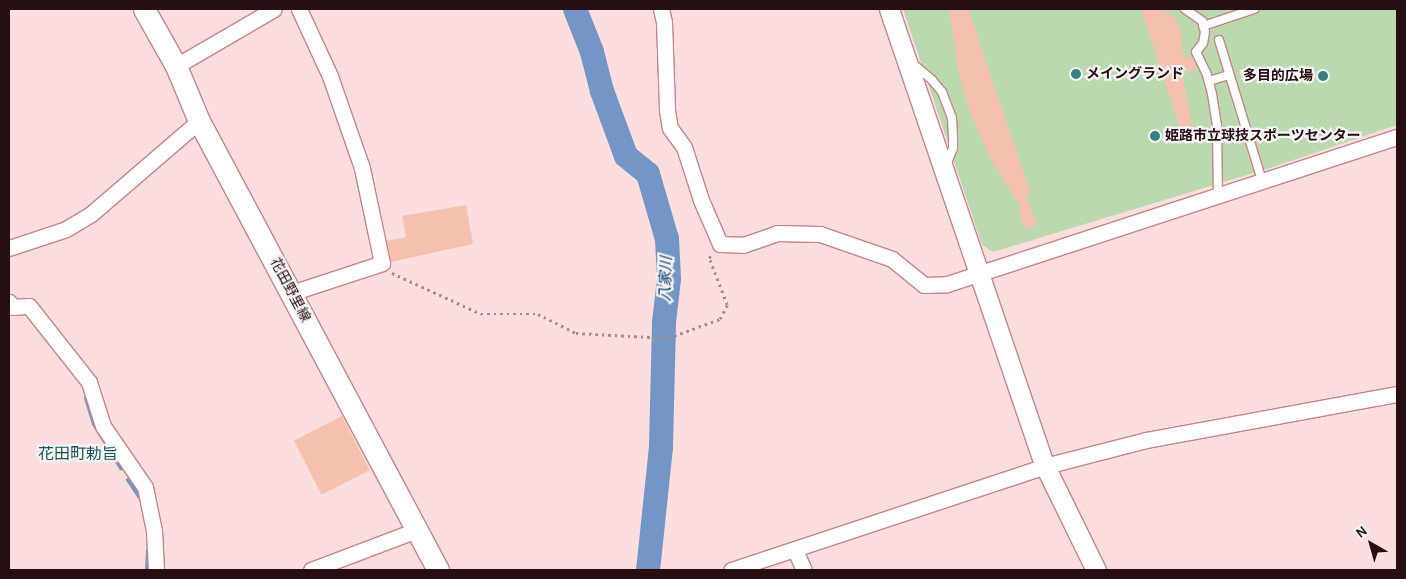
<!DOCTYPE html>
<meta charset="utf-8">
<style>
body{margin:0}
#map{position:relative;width:1406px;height:579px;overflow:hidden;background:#fddede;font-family:Karla,"Noto Sans JP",sans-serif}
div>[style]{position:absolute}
.green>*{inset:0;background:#bad9ae}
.stream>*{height:4px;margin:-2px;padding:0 2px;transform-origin:2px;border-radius:2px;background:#7396c7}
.river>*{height:24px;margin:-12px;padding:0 12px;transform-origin:12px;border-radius:12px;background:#7396c7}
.building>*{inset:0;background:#f6c0af;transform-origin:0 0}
.path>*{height:2.5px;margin-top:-1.25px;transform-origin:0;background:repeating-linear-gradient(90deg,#a88b8c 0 2.5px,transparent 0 6.5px)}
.roads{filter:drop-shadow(1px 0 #c98486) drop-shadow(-1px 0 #c98486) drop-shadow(0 1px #c98486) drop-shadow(0 -1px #c98486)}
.service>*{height:8px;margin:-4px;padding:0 4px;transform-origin:4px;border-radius:4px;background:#fff}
.minor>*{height:15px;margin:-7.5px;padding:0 7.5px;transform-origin:7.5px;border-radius:7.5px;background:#fff}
.tertiary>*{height:19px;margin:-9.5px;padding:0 9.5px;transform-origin:9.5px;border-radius:9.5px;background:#fff}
.secondary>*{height:21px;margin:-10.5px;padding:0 10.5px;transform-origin:10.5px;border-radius:10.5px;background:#fff}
.dots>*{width:14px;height:14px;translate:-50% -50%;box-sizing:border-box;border:2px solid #f4f4f4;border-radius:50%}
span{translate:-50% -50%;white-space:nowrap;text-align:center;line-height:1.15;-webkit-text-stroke:4.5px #f4f4f4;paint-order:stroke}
.poi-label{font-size:14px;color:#270e10;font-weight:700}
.left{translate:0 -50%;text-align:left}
.right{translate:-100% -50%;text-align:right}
.street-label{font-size:14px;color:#270e10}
.water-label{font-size:15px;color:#04346f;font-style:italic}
.quarter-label{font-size:16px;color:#1b5658}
.frame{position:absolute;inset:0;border:10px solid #270e10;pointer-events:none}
.north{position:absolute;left:1346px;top:519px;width:50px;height:50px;-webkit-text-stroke:4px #f4f4f4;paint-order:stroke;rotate:322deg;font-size:14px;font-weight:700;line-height:20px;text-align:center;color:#270e10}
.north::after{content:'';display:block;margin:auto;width:18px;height:22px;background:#270e10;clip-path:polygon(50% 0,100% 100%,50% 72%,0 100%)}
</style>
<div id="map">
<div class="green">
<i style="clip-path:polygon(903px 9px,1397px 9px,1397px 125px,1270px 168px,993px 252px,982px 245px)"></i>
</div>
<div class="stream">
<i style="left:86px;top:398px;width:27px;rotate:73deg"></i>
<i style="left:94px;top:424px;width:52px;rotate:58.5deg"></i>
<i style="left:128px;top:480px;width:23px;rotate:56deg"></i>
<i style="left:147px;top:570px;width:20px;rotate:-87deg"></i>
</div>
<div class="river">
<i style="left:575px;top:9px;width:46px;rotate:68.4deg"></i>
<i style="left:592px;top:52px;width:40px;rotate:75.6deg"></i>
<i style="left:602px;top:91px;width:69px;rotate:69.7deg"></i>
<i style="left:626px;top:156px;width:28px;rotate:39deg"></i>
<i style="left:648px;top:174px;width:68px;rotate:73.7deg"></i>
<i style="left:667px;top:239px;width:40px;rotate:87.1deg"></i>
<i style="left:669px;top:279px;width:44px;rotate:96.5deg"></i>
<i style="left:664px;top:323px;width:124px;rotate:91.4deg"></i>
<i style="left:661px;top:447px;width:124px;rotate:96deg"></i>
</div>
<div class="building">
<i style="clip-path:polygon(949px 9px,968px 9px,1031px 194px,1026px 195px,1037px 225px,1033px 227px,1024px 228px,1018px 209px,1021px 208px,993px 163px,970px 113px,959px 74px)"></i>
<i style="clip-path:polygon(1141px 9px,1163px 9px,1164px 13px,1168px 12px,1175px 19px,1181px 31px,1183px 56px,1193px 59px,1196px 66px,1197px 68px,1192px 71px,1182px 71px,1194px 137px,1184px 140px)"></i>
<i style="clip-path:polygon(466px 205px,473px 244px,391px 262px,387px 241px,406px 237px,402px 216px)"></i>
<i style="left:342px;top:416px;width:61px;height:54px;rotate:63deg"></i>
</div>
<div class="path">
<i style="left:392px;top:273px;width:98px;rotate:24.7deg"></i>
<i style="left:481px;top:314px;width:57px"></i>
<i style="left:538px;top:314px;width:42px;rotate:26.6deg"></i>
<i style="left:576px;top:333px;width:92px;rotate:3.1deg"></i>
<i style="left:668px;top:338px;width:55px;rotate:-20.1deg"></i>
<i style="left:720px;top:319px;width:16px;rotate:-63deg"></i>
<i style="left:727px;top:305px;width:50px;rotate:-111deg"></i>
<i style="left:709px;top:258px;width:6px;rotate:-51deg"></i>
</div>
<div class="roads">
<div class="service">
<i style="left:1185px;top:9px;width:21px;rotate:35deg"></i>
<i style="left:1202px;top:21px;width:11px;rotate:75deg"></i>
<i style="left:1205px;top:32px;width:11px;rotate:100deg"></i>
<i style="left:1203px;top:43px;width:11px;rotate:128deg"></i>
<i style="left:1196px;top:52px;width:25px;rotate:64deg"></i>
<i style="left:1207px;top:75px;width:20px;rotate:75deg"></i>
<i style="left:1212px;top:94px;width:32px;rotate:81deg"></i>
<i style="left:1217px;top:126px;width:69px;rotate:89.2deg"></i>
<i style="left:1203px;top:26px;width:54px;rotate:-18.4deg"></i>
<i style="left:1219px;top:40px;width:147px;rotate:73deg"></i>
<i style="left:912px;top:63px;width:26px;rotate:40deg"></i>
<i style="left:932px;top:80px;width:16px;rotate:50deg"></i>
<i style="left:942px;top:92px;width:28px;rotate:69deg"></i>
<i style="left:952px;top:118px;width:20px;rotate:87deg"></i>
<i style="left:953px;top:138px;width:10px;rotate:90deg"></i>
<i style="left:953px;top:148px;width:18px;rotate:112deg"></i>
<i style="left:1209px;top:81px;width:21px;rotate:-17deg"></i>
</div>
<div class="minor">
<i style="left:661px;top:9px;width:13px;rotate:77deg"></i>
<i style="left:664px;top:22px;width:88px;rotate:88deg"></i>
<i style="left:667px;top:110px;width:18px;rotate:81deg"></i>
<i style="left:670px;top:128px;width:24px;rotate:54deg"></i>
<i style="left:684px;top:147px;width:56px;rotate:72.2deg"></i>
<i style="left:701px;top:200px;width:48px;rotate:66.6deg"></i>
<i style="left:720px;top:244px;width:23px;rotate:2deg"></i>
<i style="left:743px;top:245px;width:36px;rotate:-19deg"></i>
<i style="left:777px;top:233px;width:43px;rotate:1.3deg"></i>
<i style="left:820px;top:234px;width:76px;rotate:19.1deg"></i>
<i style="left:892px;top:259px;width:41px;rotate:39.1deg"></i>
<i style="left:924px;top:285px;width:23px;rotate:-2deg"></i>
<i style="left:947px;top:284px;width:473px;rotate:-18.1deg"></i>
<i style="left:176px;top:66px;width:113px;rotate:-30.2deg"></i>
<i style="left:9px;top:248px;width:60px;rotate:-18.4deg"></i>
<i style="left:66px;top:229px;width:29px;rotate:-31deg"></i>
<i style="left:91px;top:214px;width:143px;rotate:-40.7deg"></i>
<i style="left:291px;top:293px;width:96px;rotate:-18.2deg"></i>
<i style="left:382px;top:263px;width:97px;rotate:-101.9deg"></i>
<i style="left:362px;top:168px;width:97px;rotate:-109.2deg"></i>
<i style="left:330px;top:76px;width:74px;rotate:-114.8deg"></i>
<i style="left:9px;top:302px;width:6px;rotate:51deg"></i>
<i style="left:13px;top:307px;width:16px;rotate:-4deg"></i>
<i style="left:29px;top:306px;width:97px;rotate:51.7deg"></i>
<i style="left:89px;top:382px;width:46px;rotate:72.3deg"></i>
<i style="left:103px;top:426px;width:74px;rotate:55.5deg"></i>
<i style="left:145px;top:487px;width:45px;rotate:78.4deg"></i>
<i style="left:154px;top:531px;width:39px;rotate:87deg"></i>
<i style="left:795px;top:550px;width:22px;rotate:66deg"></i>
<i style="left:311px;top:570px;width:113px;rotate:-20.7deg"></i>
<i style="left:731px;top:570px;width:331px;rotate:-18.3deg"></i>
<i style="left:1045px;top:466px;width:104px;rotate:-14.4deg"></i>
<i style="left:1146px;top:440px;width:255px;rotate:-10.4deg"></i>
</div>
<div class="tertiary">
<i style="left:889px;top:9px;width:483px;rotate:71.2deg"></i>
<i style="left:1045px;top:466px;width:116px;rotate:63.9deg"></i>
</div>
<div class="secondary">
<i style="left:144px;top:9px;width:65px;rotate:60.7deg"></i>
<i style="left:176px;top:66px;width:60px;rotate:67.3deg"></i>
<i style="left:199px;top:121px;width:509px;rotate:61.97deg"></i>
</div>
</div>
<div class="dots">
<i style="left:1076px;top:74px;background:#388182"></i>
<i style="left:1323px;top:76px;background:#388182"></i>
<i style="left:1155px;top:136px;background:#388182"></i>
</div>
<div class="poi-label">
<span class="left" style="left:1086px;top:74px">メイングランド</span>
<span class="right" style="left:1313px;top:76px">多目的広場</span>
<span class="left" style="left:1165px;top:136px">姫路市立球技スポーツセンター</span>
</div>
<div class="street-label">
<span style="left:290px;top:290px;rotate:62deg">花田野里線</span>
</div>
<div class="water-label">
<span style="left:666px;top:279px;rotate:-88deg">八家川</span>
</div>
<div class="quarter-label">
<span style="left:78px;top:454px">花田町勅旨</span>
</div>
<div class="frame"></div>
<div class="north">N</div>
</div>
